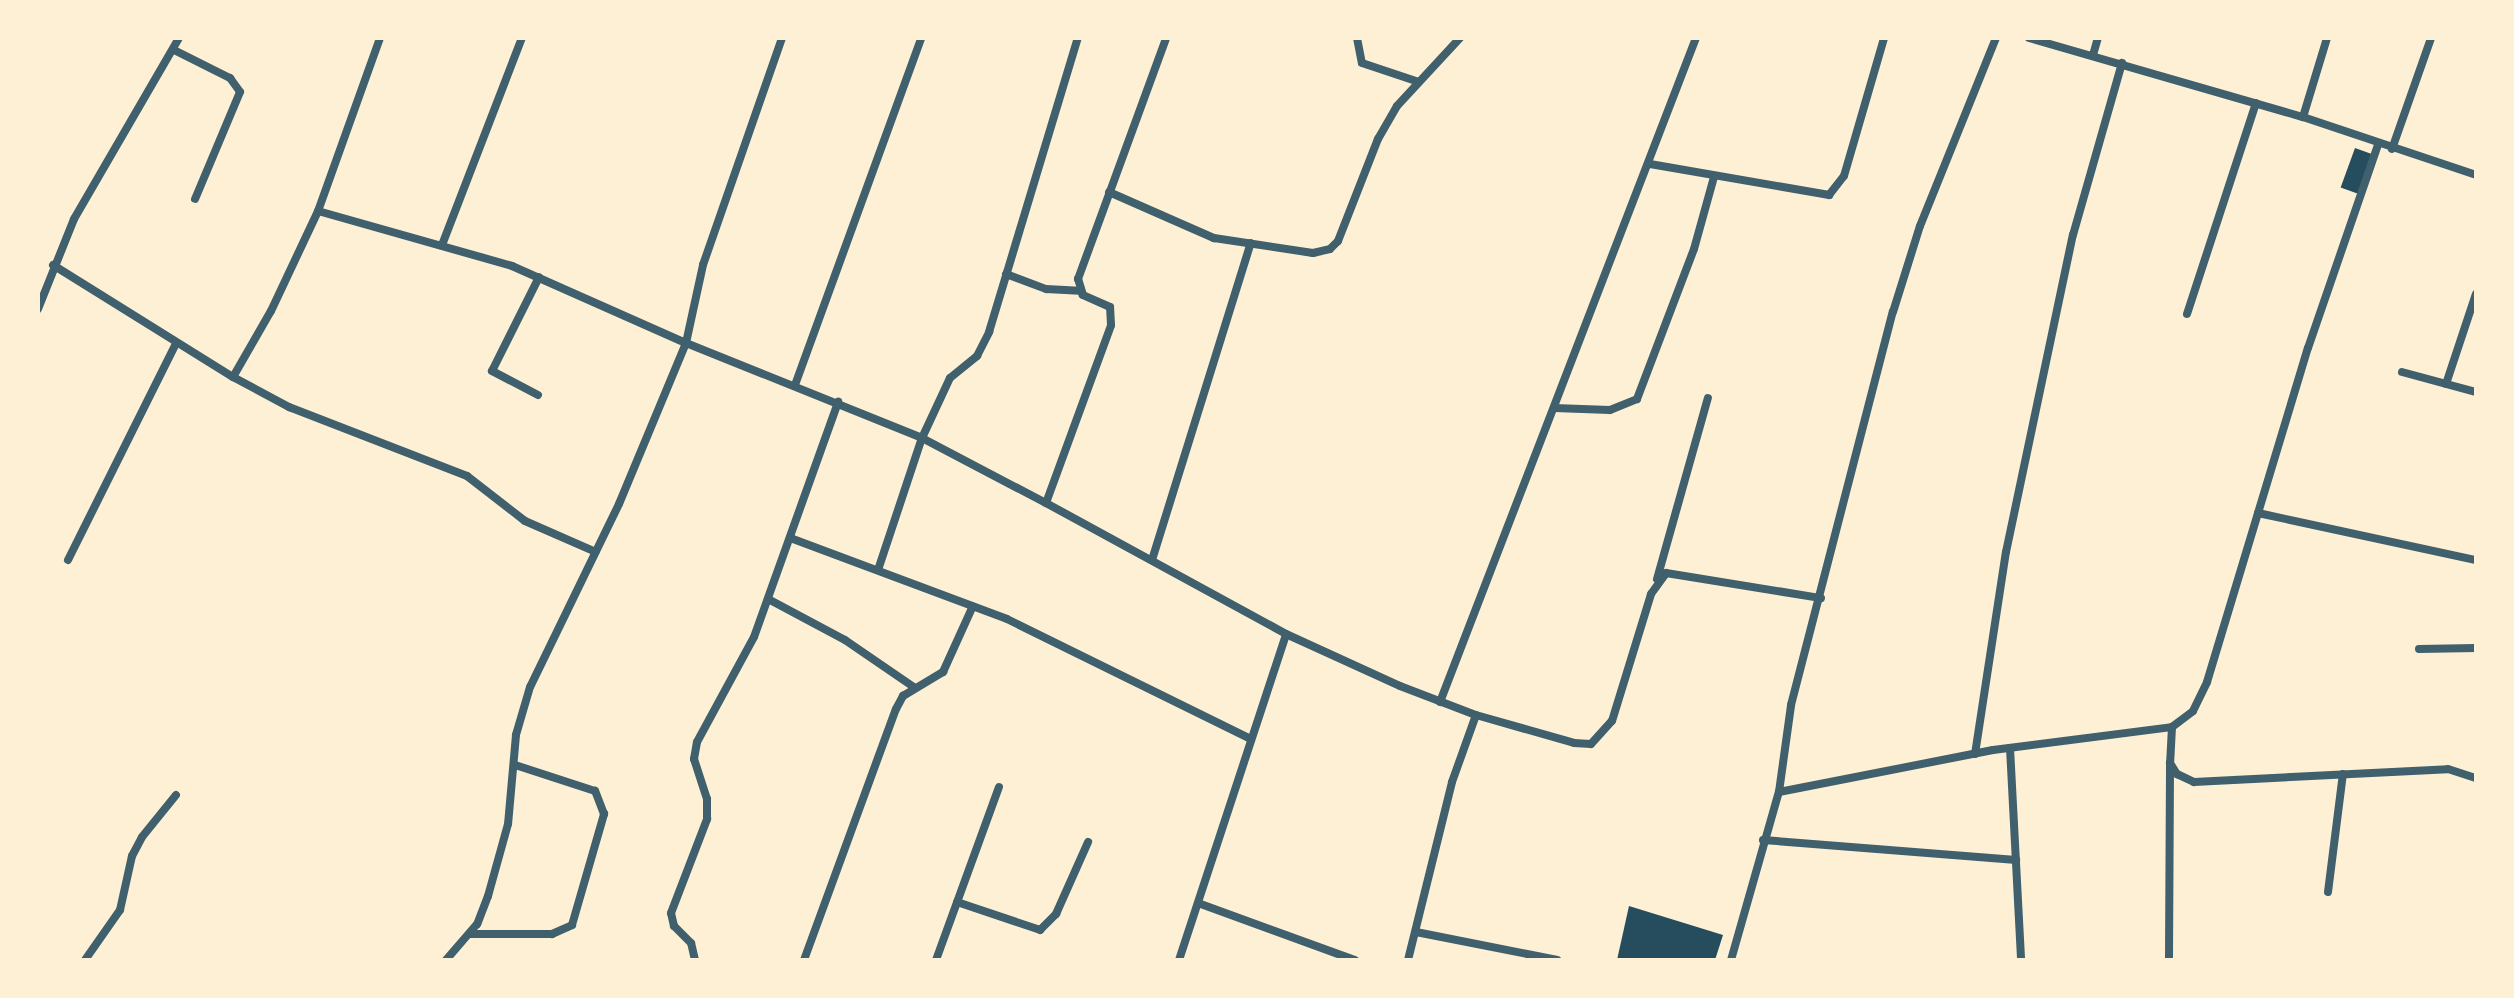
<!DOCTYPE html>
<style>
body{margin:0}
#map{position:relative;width:2514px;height:998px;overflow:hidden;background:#fdf0d5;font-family:"Source Sans 3",sans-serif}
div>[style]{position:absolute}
.building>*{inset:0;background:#264d5e;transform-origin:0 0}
.minor>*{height:8px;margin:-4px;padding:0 4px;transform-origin:4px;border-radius:4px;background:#3f606c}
span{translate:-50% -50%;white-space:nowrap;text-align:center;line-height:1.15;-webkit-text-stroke:6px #fdf0d5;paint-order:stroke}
.frame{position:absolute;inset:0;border:40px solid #fdf0d5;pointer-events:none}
</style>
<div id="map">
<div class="building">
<i style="left:2355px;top:148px;width:20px;height:42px;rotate:20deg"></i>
<i style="clip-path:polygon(1629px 906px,1723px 935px,1715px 960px,1617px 960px)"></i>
</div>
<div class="minor">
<i style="left:380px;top:38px;width:184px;rotate:109.7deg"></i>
<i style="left:318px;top:211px;width:202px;rotate:15.8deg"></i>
<i style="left:512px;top:266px;width:190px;rotate:23.9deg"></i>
<i style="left:686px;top:343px;width:174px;rotate:112.6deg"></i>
<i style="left:619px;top:504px;width:203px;rotate:115.9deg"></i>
<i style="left:530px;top:687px;width:50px;rotate:106.3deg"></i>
<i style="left:516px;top:735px;width:89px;rotate:95.1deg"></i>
<i style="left:508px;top:824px;width:75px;rotate:105.5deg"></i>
<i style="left:488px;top:896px;width:30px;rotate:111deg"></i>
<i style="left:477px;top:924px;width:48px;rotate:130.7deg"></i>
<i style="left:782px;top:38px;width:240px;rotate:109.2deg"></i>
<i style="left:703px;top:265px;width:80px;rotate:102.3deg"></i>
<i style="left:686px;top:343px;width:254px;rotate:21.9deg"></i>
<i style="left:922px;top:438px;width:140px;rotate:27.7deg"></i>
<i style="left:1046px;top:503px;width:189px;rotate:-69.9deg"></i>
<i style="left:1111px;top:325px;width:18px;rotate:-93deg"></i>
<i style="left:1110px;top:307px;width:30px;rotate:-156deg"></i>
<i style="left:1083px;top:295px;width:17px;rotate:-107deg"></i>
<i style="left:1078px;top:279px;width:257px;rotate:-69.9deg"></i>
<i style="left:1357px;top:38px;width:25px;rotate:79deg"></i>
<i style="left:1362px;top:63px;width:60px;rotate:18.4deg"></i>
<i style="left:2029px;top:38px;width:285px;rotate:16.1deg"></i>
<i style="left:2303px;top:117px;width:182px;rotate:18.5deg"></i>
<i style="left:174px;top:50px;width:63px;rotate:26.6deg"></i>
<i style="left:230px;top:78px;width:17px;rotate:54deg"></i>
<i style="left:240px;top:92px;width:116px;rotate:112.8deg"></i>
<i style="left:2093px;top:55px;width:18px;rotate:-74deg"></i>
<i style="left:2303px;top:117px;width:83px;rotate:-73.1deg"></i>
<i style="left:2392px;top:149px;width:118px;rotate:-70.6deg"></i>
<i style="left:1650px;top:164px;width:182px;rotate:9.8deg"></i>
<i style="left:1829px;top:195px;width:24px;rotate:-52deg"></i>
<i style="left:1844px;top:176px;width:144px;rotate:-73.8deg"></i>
<i style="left:1109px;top:192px;width:115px;rotate:23.7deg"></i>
<i style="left:1214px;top:238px;width:100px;rotate:8.6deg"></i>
<i style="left:1313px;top:253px;width:17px;rotate:-13deg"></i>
<i style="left:1330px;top:249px;width:11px;rotate:-45deg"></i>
<i style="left:1338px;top:241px;width:110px;rotate:-68.6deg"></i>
<i style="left:1378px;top:139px;width:38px;rotate:-60deg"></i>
<i style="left:1397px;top:106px;width:93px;rotate:-47.2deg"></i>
<i style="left:442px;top:245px;width:222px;rotate:-68.9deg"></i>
<i style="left:53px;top:265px;width:212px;rotate:31.9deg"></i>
<i style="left:233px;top:377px;width:64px;rotate:28.2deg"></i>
<i style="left:289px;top:407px;width:191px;rotate:21.2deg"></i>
<i style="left:467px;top:476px;width:73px;rotate:37.8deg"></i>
<i style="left:525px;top:521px;width:77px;rotate:23.6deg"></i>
<i style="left:1006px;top:274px;width:43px;rotate:20.6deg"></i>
<i style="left:1046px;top:289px;width:33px;rotate:3deg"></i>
<i style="left:38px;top:309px;width:97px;rotate:-68.2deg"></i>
<i style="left:74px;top:219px;width:209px;rotate:-59.9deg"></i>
<i style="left:2187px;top:314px;width:222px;rotate:-71.9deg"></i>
<i style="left:2402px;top:372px;width:77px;rotate:15.1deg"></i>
<i style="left:233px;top:377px;width:76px;rotate:-60.1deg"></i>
<i style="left:271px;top:311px;width:110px;rotate:-64.8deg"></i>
<i style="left:2446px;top:384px;width:95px;rotate:-71.6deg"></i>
<i style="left:795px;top:385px;width:369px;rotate:-70deg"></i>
<i style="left:538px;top:395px;width:52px;rotate:-152.4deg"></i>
<i style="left:492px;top:371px;width:105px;rotate:-63.4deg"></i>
<i style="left:1554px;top:408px;width:56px;rotate:2deg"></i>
<i style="left:1610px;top:410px;width:29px;rotate:-22deg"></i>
<i style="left:1637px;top:399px;width:160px;rotate:-69.2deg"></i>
<i style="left:1694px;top:249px;width:75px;rotate:-74.5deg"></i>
<i style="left:1046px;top:503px;width:273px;rotate:28.6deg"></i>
<i style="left:1286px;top:634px;width:125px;rotate:24.5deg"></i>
<i style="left:1400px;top:686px;width:81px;rotate:20.9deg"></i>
<i style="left:1476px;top:715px;width:102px;rotate:15.9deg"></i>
<i style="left:1574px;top:743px;width:17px;rotate:3deg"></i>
<i style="left:1591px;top:744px;width:31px;rotate:-48deg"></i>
<i style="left:1612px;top:721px;width:133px;rotate:-72.9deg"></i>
<i style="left:1651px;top:594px;width:26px;rotate:-54deg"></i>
<i style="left:1666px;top:573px;width:157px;rotate:9.2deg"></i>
<i style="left:2258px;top:513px;width:223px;rotate:12.2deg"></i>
<i style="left:793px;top:539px;width:228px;rotate:20.5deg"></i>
<i style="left:1007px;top:619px;width:272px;rotate:26.2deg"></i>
<i style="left:68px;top:560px;width:242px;rotate:-63.5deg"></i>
<i style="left:1152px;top:560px;width:332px;rotate:-72.7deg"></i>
<i style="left:878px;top:570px;width:139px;rotate:-71.6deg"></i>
<i style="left:922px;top:438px;width:66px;rotate:-65deg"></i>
<i style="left:950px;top:378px;width:35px;rotate:-39deg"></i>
<i style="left:977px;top:356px;width:27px;rotate:-63deg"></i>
<i style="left:989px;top:332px;width:307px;rotate:-73.2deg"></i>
<i style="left:1657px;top:579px;width:188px;rotate:-74.3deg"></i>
<i style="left:770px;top:600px;width:85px;rotate:28.1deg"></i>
<i style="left:845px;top:640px;width:85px;rotate:34.4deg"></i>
<i style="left:2419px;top:649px;width:57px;rotate:-1deg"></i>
<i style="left:1440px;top:702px;width:712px;rotate:-68.92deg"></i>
<i style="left:2172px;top:727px;width:36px;rotate:93deg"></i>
<i style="left:2170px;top:763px;width:13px;rotate:58deg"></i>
<i style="left:2177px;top:774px;width:19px;rotate:25deg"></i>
<i style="left:2194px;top:782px;width:254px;rotate:-2.9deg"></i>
<i style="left:2448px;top:769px;width:29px;rotate:18deg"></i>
<i style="left:2010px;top:748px;width:212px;rotate:87deg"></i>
<i style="left:1975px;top:754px;width:204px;rotate:-81.3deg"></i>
<i style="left:2006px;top:552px;width:324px;rotate:-78.1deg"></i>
<i style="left:2073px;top:235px;width:179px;rotate:-74.1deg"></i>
<i style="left:1779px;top:792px;width:218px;rotate:-11.1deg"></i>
<i style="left:1993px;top:750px;width:180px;rotate:-7.3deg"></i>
<i style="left:2172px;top:727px;width:26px;rotate:-37deg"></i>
<i style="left:2193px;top:711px;width:32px;rotate:-64deg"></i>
<i style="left:2207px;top:682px;width:349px;rotate:-73.2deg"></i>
<i style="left:2308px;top:348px;width:215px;rotate:-71deg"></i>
<i style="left:1763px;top:840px;width:254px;rotate:4.5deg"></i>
<i style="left:2328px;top:892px;width:119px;rotate:-82.8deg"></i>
<i style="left:957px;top:902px;width:88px;rotate:18.6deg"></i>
<i style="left:1040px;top:930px;width:23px;rotate:-45deg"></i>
<i style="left:1056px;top:914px;width:79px;rotate:-66deg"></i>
<i style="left:1198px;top:903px;width:167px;rotate:20deg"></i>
<i style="left:1416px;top:932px;width:144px;rotate:11.2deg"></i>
<i style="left:470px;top:934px;width:82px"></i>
<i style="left:552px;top:934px;width:22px;rotate:-24deg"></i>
<i style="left:572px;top:925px;width:116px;rotate:-73.9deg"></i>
<i style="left:604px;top:814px;width:25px;rotate:-111deg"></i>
<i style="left:595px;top:791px;width:84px;rotate:-162deg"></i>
<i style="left:85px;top:960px;width:61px;rotate:-55deg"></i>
<i style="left:120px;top:910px;width:55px;rotate:-77.5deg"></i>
<i style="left:132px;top:856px;width:21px;rotate:-62deg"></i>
<i style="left:142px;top:837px;width:54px;rotate:-51deg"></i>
<i style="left:695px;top:960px;width:17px;rotate:-103deg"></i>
<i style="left:691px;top:943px;width:24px;rotate:-135deg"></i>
<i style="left:674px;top:926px;width:13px;rotate:-103deg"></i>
<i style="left:671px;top:913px;width:101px;rotate:-69deg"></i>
<i style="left:707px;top:819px;width:20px;rotate:-90deg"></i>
<i style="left:707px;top:799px;width:42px;rotate:-108deg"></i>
<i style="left:694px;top:759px;width:17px;rotate:-80deg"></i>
<i style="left:697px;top:742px;width:119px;rotate:-61.5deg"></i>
<i style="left:754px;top:637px;width:250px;rotate:-70.3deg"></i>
<i style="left:804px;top:960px;width:267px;rotate:-69.9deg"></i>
<i style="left:896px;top:709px;width:15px;rotate:-62deg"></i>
<i style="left:903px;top:696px;width:47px;rotate:-31deg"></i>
<i style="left:943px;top:672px;width:72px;rotate:-65.6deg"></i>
<i style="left:936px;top:960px;width:184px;rotate:-70deg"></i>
<i style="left:1179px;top:960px;width:343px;rotate:-71.8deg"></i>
<i style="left:1408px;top:960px;width:183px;rotate:-76.1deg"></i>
<i style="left:1452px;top:782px;width:71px;rotate:-70.3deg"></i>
<i style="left:1731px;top:960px;width:175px;rotate:-74.1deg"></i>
<i style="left:1779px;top:792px;width:88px;rotate:-82.1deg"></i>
<i style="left:1791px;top:705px;width:406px;rotate:-75.5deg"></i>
<i style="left:1893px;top:312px;width:90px;rotate:-72.6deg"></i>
<i style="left:1920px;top:226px;width:203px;rotate:-68deg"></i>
<i style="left:2169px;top:960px;width:197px;rotate:-89.7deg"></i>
</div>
<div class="frame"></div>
</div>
